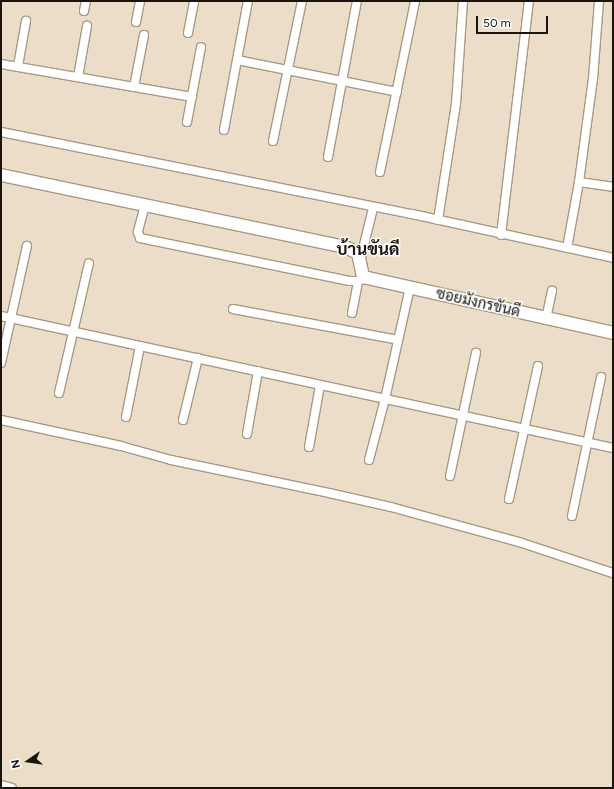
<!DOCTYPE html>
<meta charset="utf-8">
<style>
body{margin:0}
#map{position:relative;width:614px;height:789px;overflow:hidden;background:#ecddc8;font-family:Figtree,Sarabun,sans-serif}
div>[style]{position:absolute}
.roads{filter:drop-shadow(1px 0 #a79986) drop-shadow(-1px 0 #a79986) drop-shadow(0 1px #a79986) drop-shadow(0 -1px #a79986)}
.street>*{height:8px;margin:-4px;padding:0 4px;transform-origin:4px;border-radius:4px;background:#fff}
.secondary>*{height:12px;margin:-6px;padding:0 6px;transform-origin:6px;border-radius:6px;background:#fff}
span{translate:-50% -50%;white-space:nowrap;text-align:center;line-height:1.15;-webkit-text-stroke:3px #fff;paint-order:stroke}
.street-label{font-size:15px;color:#19140d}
.quarter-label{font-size:17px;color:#19140d;font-weight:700}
.frame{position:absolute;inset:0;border:2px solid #19140d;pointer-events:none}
.north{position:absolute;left:8px;top:741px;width:40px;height:40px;-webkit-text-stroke:3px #fff;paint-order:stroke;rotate:257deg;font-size:11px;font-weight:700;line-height:16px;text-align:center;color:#19140d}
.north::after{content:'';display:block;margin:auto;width:14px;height:18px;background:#19140d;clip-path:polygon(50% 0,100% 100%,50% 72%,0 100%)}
.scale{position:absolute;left:476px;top:16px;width:72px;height:18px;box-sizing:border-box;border:2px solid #19140d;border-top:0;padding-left:5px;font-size:12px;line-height:14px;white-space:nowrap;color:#19140d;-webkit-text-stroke:3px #fff;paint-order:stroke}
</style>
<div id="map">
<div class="roads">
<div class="street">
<i style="left:84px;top:11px;width:10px;rotate:-79deg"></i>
<i style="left:136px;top:22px;width:21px;rotate:-79deg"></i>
<i style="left:188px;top:33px;width:33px;rotate:-79deg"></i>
<i style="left:237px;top:60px;width:163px;rotate:11.3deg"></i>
<i style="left:1px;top:64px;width:194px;rotate:9.8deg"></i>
<i style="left:18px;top:66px;width:46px;rotate:-79.9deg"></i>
<i style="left:78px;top:77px;width:52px;rotate:-80deg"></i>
<i style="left:134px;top:87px;width:53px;rotate:-79.1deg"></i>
<i style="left:187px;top:122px;width:76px;rotate:-79.4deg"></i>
<i style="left:224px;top:130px;width:131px;rotate:-79.5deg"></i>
<i style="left:1px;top:132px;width:419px;rotate:11.3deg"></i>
<i style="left:412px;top:214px;width:206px;rotate:12.3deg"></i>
<i style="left:273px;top:141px;width:143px;rotate:-78.3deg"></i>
<i style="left:328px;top:157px;width:159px;rotate:-79.5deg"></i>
<i style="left:380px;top:172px;width:175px;rotate:-78.4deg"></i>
<i style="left:579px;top:182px;width:34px;rotate:8deg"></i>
<i style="left:145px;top:205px;width:28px;rotate:105deg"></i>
<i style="left:138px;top:232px;width:6px;rotate:72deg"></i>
<i style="left:140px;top:238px;width:214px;rotate:11.6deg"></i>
<i style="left:350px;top:281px;width:8px"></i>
<i style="left:358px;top:281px;width:6px;rotate:-39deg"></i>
<i style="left:438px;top:220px;width:117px;rotate:-81.2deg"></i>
<i style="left:456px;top:104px;width:103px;rotate:-86.1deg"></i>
<i style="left:501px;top:235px;width:236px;rotate:-83.2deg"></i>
<i style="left:567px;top:248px;width:67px;rotate:-79.7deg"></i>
<i style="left:579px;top:182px;width:104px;rotate:-82.3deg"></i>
<i style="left:593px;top:79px;width:78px;rotate:-85.6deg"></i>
<i style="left:361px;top:257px;width:50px;rotate:-76.2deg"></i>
<i style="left:233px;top:309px;width:168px;rotate:10.6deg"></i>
<i style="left:352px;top:313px;width:33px;rotate:-79deg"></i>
<i style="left:1px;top:316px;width:626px;rotate:12.17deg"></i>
<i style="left:546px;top:319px;width:29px;rotate:-78deg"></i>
<i style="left:1px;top:363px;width:120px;rotate:-77.5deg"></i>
<i style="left:59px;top:393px;width:133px;rotate:-77deg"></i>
<i style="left:126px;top:417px;width:72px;rotate:-78.8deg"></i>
<i style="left:1px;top:420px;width:123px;rotate:12.2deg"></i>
<i style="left:121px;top:446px;width:52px;rotate:15.6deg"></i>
<i style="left:171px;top:460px;width:161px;rotate:11.8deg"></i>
<i style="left:329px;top:493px;width:64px;rotate:12.7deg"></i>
<i style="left:391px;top:507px;width:133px;rotate:15.3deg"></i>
<i style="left:519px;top:542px;width:99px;rotate:18.3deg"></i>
<i style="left:183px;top:420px;width:64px;rotate:-76.4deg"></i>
<i style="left:247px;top:434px;width:64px;rotate:-80.1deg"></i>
<i style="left:309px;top:447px;width:63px;rotate:-79.9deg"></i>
<i style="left:369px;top:460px;width:63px;rotate:-75.3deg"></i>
<i style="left:385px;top:399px;width:115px;rotate:-77.4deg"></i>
<i style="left:450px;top:476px;width:126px;rotate:-78.1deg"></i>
<i style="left:509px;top:499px;width:136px;rotate:-77.7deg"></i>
<i style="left:572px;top:516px;width:142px;rotate:-78.2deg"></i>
<i style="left:1px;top:785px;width:11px;rotate:15deg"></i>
</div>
<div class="secondary">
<i style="left:1px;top:175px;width:351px;rotate:11.8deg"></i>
<i style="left:345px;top:247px;width:14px;rotate:25deg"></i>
<i style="left:358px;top:253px;width:25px;rotate:78deg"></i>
<i style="left:363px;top:277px;width:256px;rotate:12.6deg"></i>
</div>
</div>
<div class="street-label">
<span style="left:478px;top:303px;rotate:13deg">ซอยมังกรขันดี</span>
</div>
<div class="quarter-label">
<span style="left:368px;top:250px">บ้านขันดี</span>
</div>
<div class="frame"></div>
<div class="north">N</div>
<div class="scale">50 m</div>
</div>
